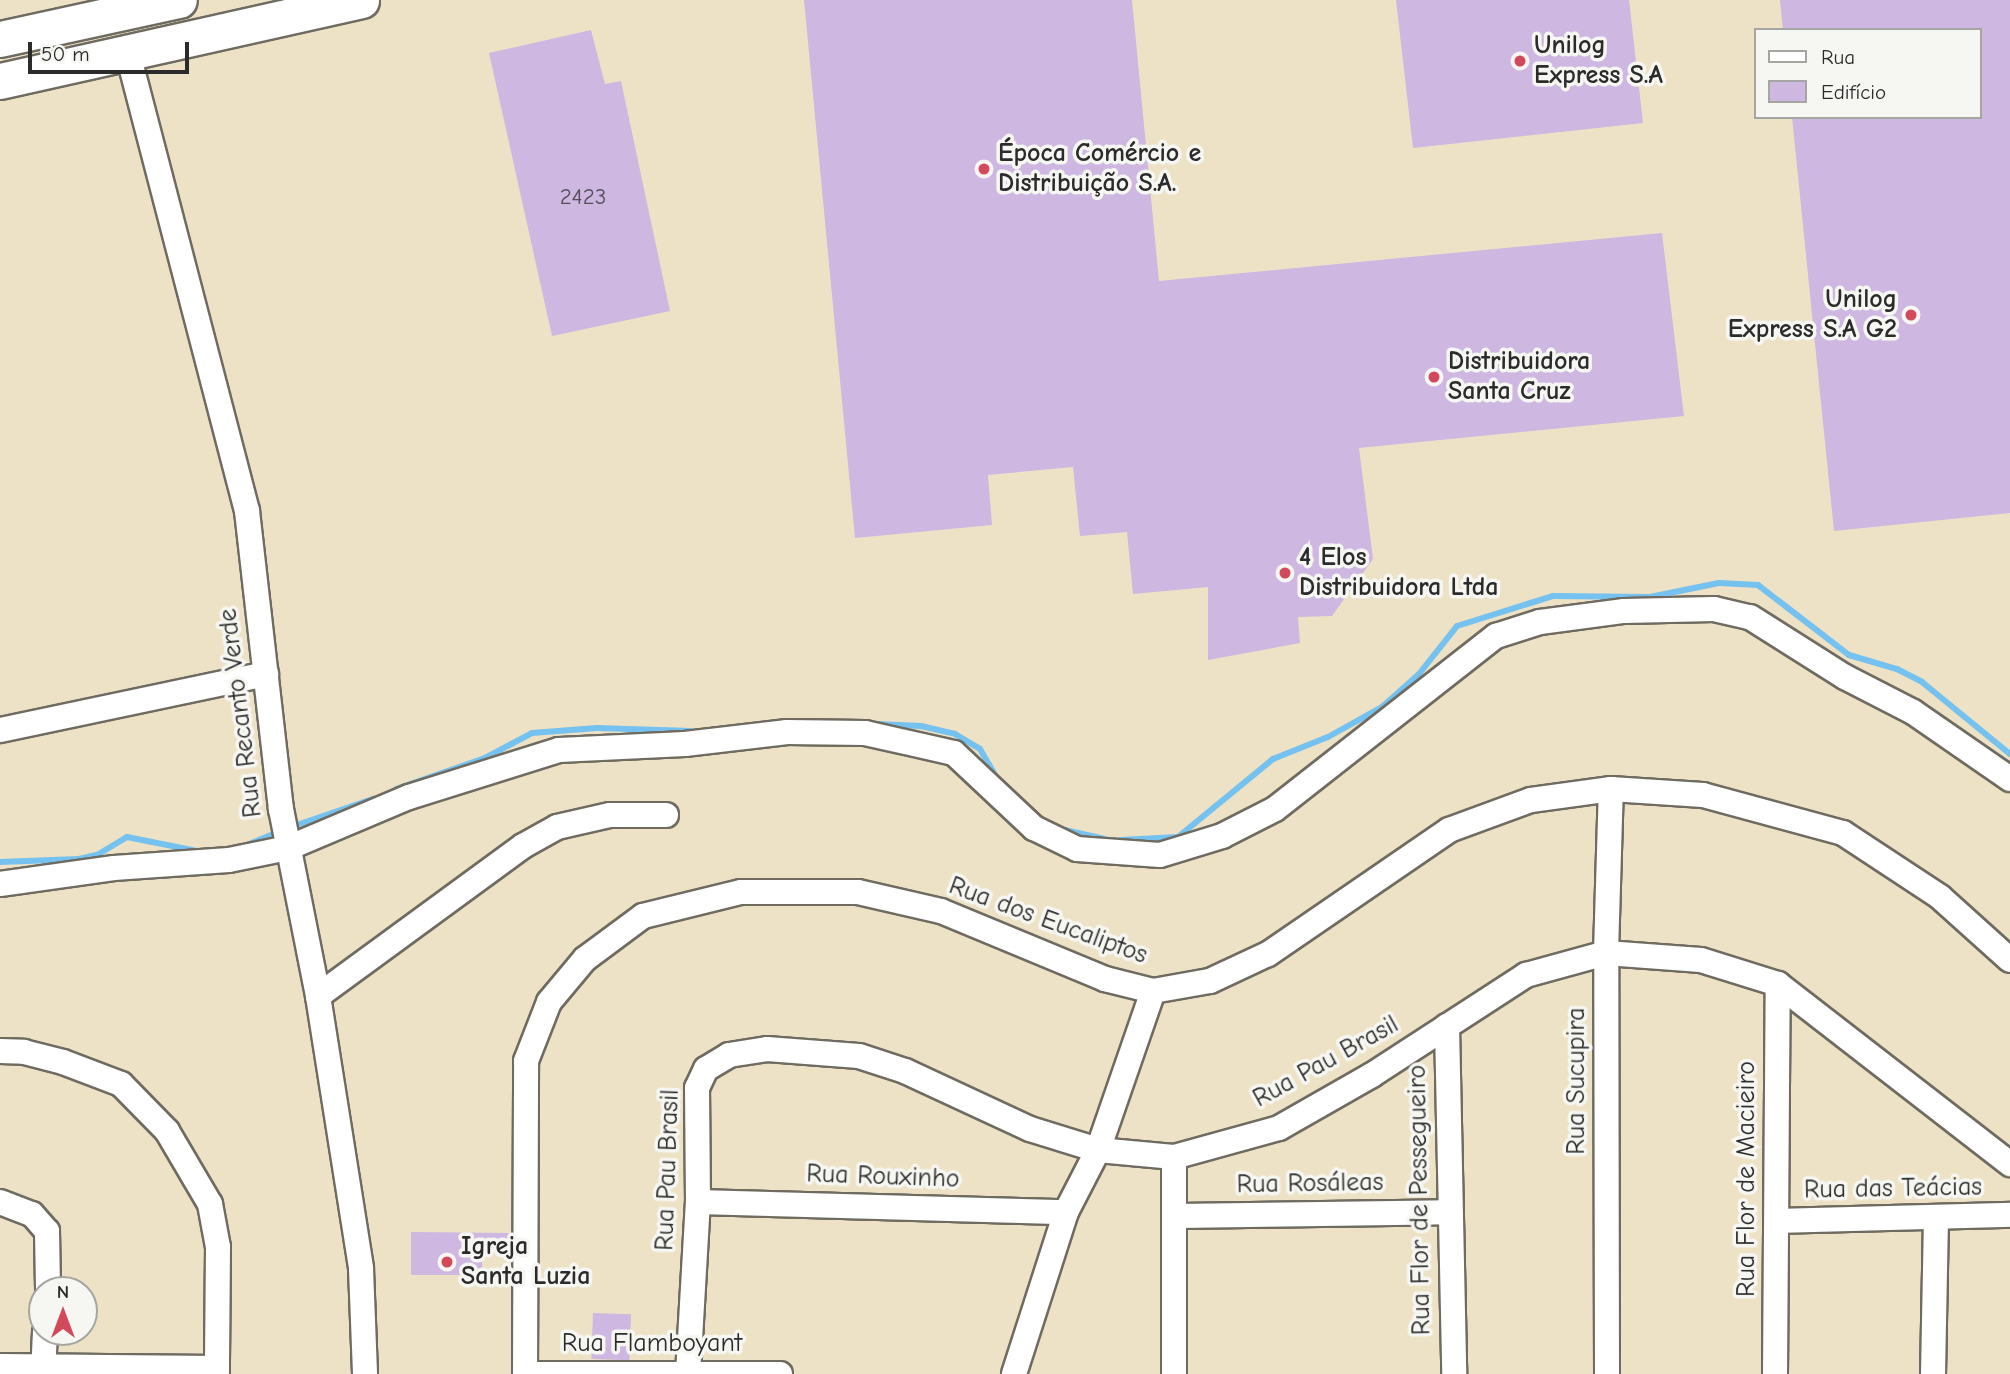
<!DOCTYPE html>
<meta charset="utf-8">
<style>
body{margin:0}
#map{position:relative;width:2010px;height:1374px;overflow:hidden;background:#ede2c5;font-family:"Comic Neue",sans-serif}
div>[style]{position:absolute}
.stream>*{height:6px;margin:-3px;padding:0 3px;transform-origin:3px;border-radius:3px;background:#75c1ef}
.building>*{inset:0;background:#ceb7e1;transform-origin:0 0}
.roads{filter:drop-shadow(2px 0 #6f6b61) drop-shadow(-2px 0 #6f6b61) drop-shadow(0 2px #6f6b61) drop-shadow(0 -2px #6f6b61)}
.street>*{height:24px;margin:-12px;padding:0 12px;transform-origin:12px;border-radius:12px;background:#fff}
.secondary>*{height:35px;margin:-17.5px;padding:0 17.5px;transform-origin:17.5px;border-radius:17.5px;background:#fff}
.dots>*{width:19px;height:19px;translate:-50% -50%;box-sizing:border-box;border:4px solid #f6f6f2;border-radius:50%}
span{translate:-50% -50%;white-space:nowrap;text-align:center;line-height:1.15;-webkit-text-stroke:7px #f6f6f2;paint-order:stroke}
.number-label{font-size:23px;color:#544e58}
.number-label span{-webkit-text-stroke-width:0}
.poi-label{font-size:26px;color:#2b2b2b;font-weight:700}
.left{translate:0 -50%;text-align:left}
.right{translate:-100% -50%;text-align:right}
.street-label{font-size:26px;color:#2b2b2b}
.legend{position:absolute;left:1754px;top:28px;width:228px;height:91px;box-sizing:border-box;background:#f6f6f2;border:2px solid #a5a5a2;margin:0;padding:9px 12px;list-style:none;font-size:21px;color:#2b2b2b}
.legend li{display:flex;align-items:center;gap:14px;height:35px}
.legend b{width:35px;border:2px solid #a5a5a2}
.north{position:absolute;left:28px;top:1276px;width:70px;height:70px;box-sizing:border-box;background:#f6f6f2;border:2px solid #a5a5a2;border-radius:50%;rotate:0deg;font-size:19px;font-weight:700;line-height:28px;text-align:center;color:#2b2b2b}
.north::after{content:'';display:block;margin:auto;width:24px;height:32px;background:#d1495b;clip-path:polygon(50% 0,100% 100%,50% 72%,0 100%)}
.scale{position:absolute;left:28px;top:42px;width:161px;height:32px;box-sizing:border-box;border:4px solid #2b2b2b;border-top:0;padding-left:9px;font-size:21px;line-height:24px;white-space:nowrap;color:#2b2b2b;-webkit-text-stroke:5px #f6f6f2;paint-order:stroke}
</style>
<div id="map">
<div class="stream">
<i style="left:877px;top:724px;width:44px;rotate:2.6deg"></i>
<i style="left:921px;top:726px;width:35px;rotate:13deg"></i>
<i style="left:955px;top:734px;width:29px;rotate:31deg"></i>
<i style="left:980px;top:749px;width:38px;rotate:60deg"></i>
<i style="left:396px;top:789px;width:94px;rotate:-19.2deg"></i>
<i style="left:485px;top:758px;width:53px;rotate:-28deg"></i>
<i style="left:532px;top:733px;width:65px;rotate:-4.4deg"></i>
<i style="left:597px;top:728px;width:94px;rotate:1.8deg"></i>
<i style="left:291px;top:827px;width:87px;rotate:-18.9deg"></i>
<i style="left:1065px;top:830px;width:45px;rotate:12.8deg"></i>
<i style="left:1120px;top:840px;width:58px;rotate:-3deg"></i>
<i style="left:1178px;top:837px;width:123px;rotate:-39.4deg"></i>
<i style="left:1273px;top:759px;width:59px;rotate:-21.8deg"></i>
<i style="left:1328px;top:737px;width:62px;rotate:-29.1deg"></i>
<i style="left:1382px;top:707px;width:50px;rotate:-41.7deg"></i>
<i style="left:1419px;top:674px;width:61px;rotate:-51.6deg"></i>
<i style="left:1457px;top:626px;width:101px;rotate:-17.4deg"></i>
<i style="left:1553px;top:596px;width:97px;rotate:0.6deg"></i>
<i style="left:1650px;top:597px;width:70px;rotate:-11.5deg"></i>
<i style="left:1719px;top:583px;width:39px;rotate:3deg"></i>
<i style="left:1758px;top:585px;width:115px;rotate:37.6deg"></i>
<i style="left:1849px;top:655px;width:50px;rotate:16.3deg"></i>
<i style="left:1897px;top:669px;width:28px;rotate:27deg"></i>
<i style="left:1922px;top:682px;width:114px;rotate:39.3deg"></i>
<i style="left:249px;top:844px;width:35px;rotate:-22deg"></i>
<i style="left:0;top:862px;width:79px;rotate:-2.2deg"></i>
<i style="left:79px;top:859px;width:18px;rotate:-13deg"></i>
<i style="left:97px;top:855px;width:35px;rotate:-31deg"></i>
<i style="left:127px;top:837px;width:71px;rotate:11.3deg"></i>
</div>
<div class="building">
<i style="clip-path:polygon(804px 0,1132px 0,1159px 281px,1662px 233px,1684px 416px,1359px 448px,1373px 559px,1332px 616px,1298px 617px,1300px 643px,1208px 660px,1208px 587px,1133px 594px,1127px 532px,1080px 536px,1073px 467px,988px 475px,992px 525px,855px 538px)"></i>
<i style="clip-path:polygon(1396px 0,1629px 0,1643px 123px,1413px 148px)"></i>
<i style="clip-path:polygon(1780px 0,2010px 0,2010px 513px,1834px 531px,1792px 117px,1980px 117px,1980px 30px,1783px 30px)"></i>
<i style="clip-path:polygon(591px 30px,605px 84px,621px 81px,670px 311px,552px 336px,489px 53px)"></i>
<i style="clip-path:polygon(411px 1232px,511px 1233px,511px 1248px,481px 1249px,483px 1275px,411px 1275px)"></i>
<i style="left:593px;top:1313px;width:38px;height:46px;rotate:2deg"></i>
</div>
<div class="roads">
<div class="street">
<i style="left:128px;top:54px;width:472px;rotate:75.4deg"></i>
<i style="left:247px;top:511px;width:300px;rotate:83.5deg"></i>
<i style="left:281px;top:809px;width:191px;rotate:78.8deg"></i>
<i style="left:318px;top:996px;width:276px;rotate:81deg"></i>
<i style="left:361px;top:1269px;width:105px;rotate:87.8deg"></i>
<i style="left:0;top:730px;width:272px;rotate:-11.9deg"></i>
<i style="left:0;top:884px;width:115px;rotate:-8deg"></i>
<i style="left:114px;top:868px;width:115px;rotate:-4deg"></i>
<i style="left:229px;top:860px;width:60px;rotate:-11.5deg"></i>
<i style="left:288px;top:848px;width:131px;rotate:-22.9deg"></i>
<i style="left:409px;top:797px;width:157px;rotate:-17.4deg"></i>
<i style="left:559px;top:750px;width:126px;rotate:-2.7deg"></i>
<i style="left:685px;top:744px;width:103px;rotate:-6.7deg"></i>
<i style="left:787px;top:732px;width:78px;rotate:0.7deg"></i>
<i style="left:865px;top:733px;width:91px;rotate:12.7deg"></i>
<i style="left:954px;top:753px;width:110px;rotate:43.2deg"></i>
<i style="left:1034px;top:828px;width:48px;rotate:26deg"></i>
<i style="left:1077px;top:849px;width:83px;rotate:4.1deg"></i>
<i style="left:1160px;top:855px;width:65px;rotate:-17deg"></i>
<i style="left:1222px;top:836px;width:59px;rotate:-27deg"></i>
<i style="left:1275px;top:809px;width:281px;rotate:-38.1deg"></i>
<i style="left:1496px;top:636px;width:46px;rotate:-17.7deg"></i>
<i style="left:1540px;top:622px;width:85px;rotate:-7.5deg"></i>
<i style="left:1624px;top:611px;width:90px;rotate:-1.3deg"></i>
<i style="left:1714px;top:609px;width:37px;rotate:13deg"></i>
<i style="left:1750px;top:617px;width:112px;rotate:32.3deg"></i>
<i style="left:1845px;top:677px;width:76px;rotate:27.2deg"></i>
<i style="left:1913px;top:712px;width:118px;rotate:34.6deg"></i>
<i style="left:318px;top:996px;width:254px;rotate:-36.2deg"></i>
<i style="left:523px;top:846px;width:39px;rotate:-29deg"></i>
<i style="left:557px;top:827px;width:54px;rotate:-12.8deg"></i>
<i style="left:610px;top:815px;width:56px"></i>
<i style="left:1447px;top:1026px;width:348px;rotate:88.8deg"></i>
<i style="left:0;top:1051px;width:24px;rotate:2deg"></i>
<i style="left:24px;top:1052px;width:40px;rotate:14.4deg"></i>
<i style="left:63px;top:1062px;width:62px;rotate:20.8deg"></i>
<i style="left:121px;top:1084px;width:66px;rotate:45.6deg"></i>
<i style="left:167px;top:1131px;width:85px;rotate:59.5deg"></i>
<i style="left:210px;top:1204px;width:44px;rotate:79.5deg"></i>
<i style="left:218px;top:1247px;width:127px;rotate:90.5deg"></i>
<i style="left:1174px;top:1157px;width:217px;rotate:90deg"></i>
<i style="left:0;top:1202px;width:34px;rotate:21deg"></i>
<i style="left:32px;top:1214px;width:23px;rotate:49deg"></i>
<i style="left:47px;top:1231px;width:59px;rotate:89deg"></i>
<i style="left:698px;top:1202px;width:368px;rotate:1.6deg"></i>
<i style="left:1174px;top:1216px;width:274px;rotate:-0.8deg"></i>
<i style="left:1778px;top:1221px;width:232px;rotate:-1.5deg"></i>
<i style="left:0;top:1366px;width:217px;rotate:0.5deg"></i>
<i style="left:43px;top:1374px;width:42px;rotate:-87.3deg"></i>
<i style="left:688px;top:1374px;width:172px;rotate:-86.7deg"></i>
<i style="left:698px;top:1202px;width:114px;rotate:-90.5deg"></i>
<i style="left:697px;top:1088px;width:21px;rotate:-65deg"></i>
<i style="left:706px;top:1069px;width:27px;rotate:-31deg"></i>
<i style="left:729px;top:1055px;width:38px;rotate:-9deg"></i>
<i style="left:767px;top:1049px;width:92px;rotate:4.4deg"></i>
<i style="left:859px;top:1056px;width:48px;rotate:18.1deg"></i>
<i style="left:905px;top:1071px;width:138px;rotate:24.9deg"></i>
<i style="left:1030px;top:1129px;width:71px;rotate:17.2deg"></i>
<i style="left:1098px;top:1150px;width:76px;rotate:5.3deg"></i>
<i style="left:1174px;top:1157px;width:109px;rotate:-15.4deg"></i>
<i style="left:1279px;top:1128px;width:107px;rotate:-29.7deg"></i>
<i style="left:1372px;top:1075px;width:184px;rotate:-33deg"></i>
<i style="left:1526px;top:975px;width:83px;rotate:-15.4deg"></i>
<i style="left:1606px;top:953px;width:95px;rotate:4.2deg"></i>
<i style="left:1701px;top:960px;width:81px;rotate:17.3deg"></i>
<i style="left:1778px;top:984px;width:294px;rotate:37.8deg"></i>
<i style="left:780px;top:1374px;width:255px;rotate:180deg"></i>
<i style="left:525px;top:1374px;width:313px;rotate:-89.8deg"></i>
<i style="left:526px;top:1061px;width:63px;rotate:-68.7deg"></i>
<i style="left:549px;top:1002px;width:56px;rotate:-50.1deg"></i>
<i style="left:585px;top:959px;width:72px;rotate:-36.6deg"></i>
<i style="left:643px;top:916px;width:101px;rotate:-13.8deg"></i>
<i style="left:741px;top:892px;width:117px"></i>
<i style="left:858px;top:892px;width:85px;rotate:12.9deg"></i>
<i style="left:941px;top:911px;width:178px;rotate:22.5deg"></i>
<i style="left:1105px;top:979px;width:49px;rotate:14deg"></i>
<i style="left:1153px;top:991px;width:58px;rotate:-10deg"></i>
<i style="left:1210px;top:981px;width:64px;rotate:-25deg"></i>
<i style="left:1268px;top:954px;width:219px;rotate:-34.4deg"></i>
<i style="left:1449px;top:830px;width:87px;rotate:-20.1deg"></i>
<i style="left:1531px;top:800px;width:81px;rotate:-7.8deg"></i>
<i style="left:1611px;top:789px;width:92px;rotate:3.7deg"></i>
<i style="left:1703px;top:795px;width:145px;rotate:15.2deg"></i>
<i style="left:1843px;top:833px;width:116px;rotate:33.4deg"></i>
<i style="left:1940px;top:897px;width:94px;rotate:42deg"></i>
<i style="left:1014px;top:1374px;width:170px;rotate:-72.2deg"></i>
<i style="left:1066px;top:1212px;width:70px;rotate:-62.7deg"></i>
<i style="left:1098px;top:1150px;width:168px;rotate:-70.9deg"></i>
<i style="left:1607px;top:1374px;width:421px;rotate:-90.1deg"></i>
<i style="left:1606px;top:953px;width:164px;rotate:-88.3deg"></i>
<i style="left:1775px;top:1374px;width:390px;rotate:-89.6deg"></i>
<i style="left:1933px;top:1374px;width:154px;rotate:-88.9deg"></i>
</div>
<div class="secondary">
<i style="left:0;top:39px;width:183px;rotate:-12.3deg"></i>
<i style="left:0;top:81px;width:370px;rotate:-12.6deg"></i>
</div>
</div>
<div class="dots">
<i style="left:1520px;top:61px;background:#d1495b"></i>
<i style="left:984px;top:169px;background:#d1495b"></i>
<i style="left:1911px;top:315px;background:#d1495b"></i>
<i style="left:1434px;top:377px;background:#d1495b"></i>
<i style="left:1285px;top:573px;background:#d1495b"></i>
<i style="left:447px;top:1262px;background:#d1495b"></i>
</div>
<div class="number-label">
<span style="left:583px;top:197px">2423</span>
</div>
<div class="poi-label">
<span class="left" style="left:1534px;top:61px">Unilog<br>Express S.A</span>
<span class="left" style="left:998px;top:169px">Época Comércio e<br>Distribuição S.A.</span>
<span class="right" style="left:1897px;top:315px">Unilog<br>Express S.A G2</span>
<span class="left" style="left:1448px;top:377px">Distribuidora<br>Santa Cruz</span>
<span class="left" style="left:1299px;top:573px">4 Elos<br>Distribuidora Ltda</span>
<span class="left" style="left:461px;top:1262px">Igreja<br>Santa Luzia</span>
</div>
<div class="street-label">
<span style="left:241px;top:713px;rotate:-97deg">Rua Recanto Verde</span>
<span style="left:1048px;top:921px;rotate:20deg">Rua dos Eucaliptos</span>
<span style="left:1326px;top:1062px;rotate:-29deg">Rua Pau Brasil</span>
<span style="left:1577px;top:1081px;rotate:-90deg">Rua Sucupira</span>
<span style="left:668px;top:1170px;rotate:-88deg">Rua Pau Brasil</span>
<span style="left:883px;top:1177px;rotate:2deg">Rua Rouxinho</span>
<span style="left:1747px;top:1179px;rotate:-90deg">Rua Flor de Macieiro</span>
<span style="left:1310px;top:1184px;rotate:-1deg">Rua Rosáleas</span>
<span style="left:1893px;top:1189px;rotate:-1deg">Rua das Teácias</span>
<span style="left:1420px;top:1200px;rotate:-91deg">Rua Flor de Pessegueiro</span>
<span style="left:652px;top:1344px">Rua Flamboyant</span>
</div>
<ul class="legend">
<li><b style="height:9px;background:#fff"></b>Rua</li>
<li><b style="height:19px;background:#ceb7e1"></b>Edifício</li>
</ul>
<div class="north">N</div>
<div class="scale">50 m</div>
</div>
